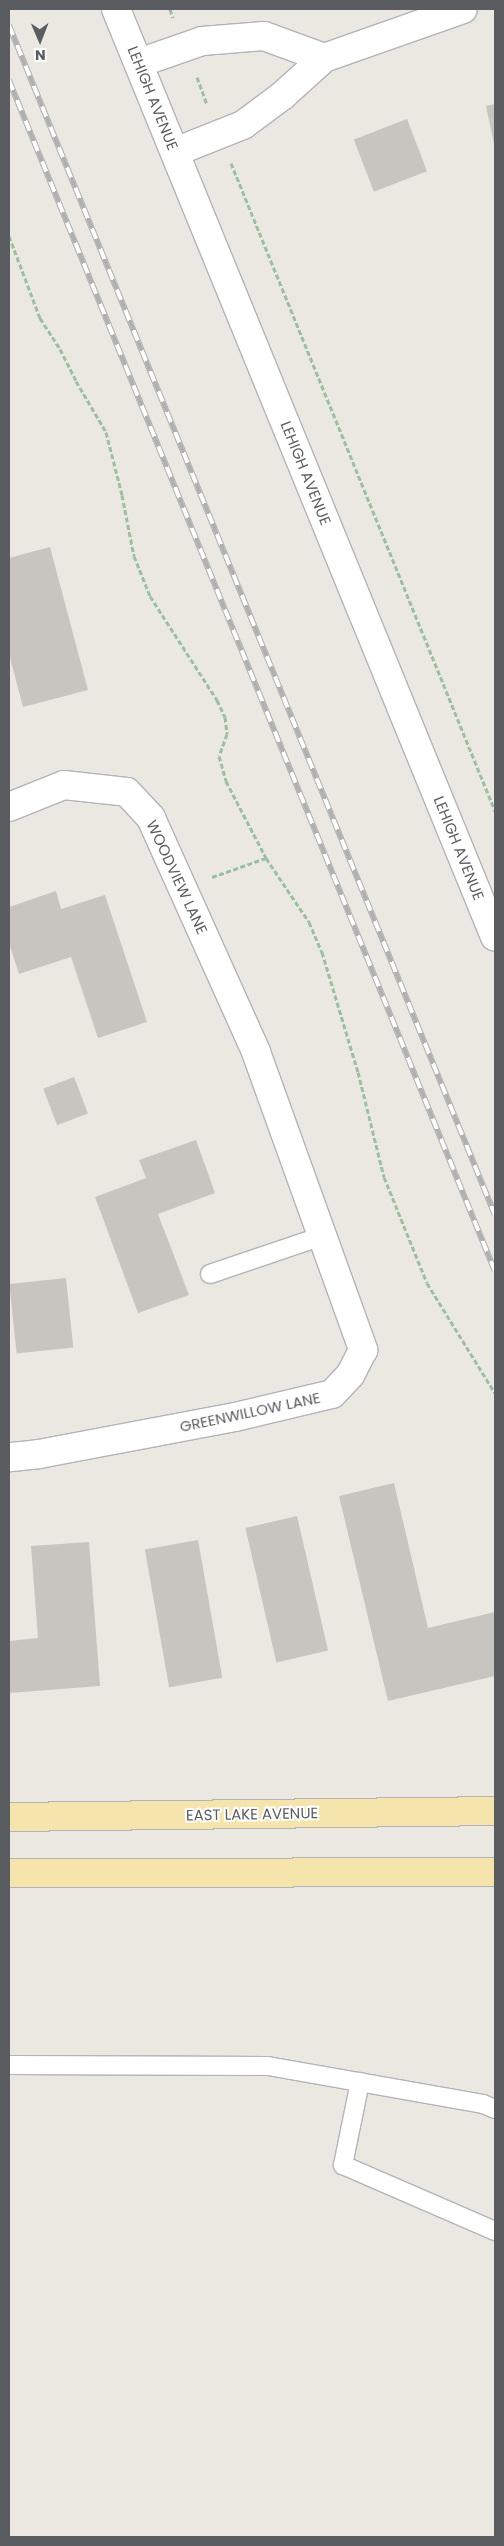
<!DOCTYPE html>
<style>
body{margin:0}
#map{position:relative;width:504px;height:2546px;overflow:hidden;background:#ebe8e1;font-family:Poppins,sans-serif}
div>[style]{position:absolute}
.building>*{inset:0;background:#c8c5c0;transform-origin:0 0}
.path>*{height:3px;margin-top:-1.5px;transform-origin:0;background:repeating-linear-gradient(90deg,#9ac0a2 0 5px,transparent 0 7.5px)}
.roads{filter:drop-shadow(1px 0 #b2b4b7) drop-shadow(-1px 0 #b2b4b7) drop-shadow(0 1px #b2b4b7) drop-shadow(0 -1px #b2b4b7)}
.service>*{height:18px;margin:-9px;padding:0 9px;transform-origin:9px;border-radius:9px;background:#fff}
.minor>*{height:28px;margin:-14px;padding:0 14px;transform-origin:14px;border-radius:14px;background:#fff}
.tertiary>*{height:28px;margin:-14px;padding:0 14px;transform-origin:14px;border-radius:14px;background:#fff}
.primary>*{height:28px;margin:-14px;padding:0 14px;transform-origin:14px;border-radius:14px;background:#f5e5ac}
.rail>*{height:5.5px;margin-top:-2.75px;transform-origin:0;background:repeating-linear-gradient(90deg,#fff 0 11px,#afb0b0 0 22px);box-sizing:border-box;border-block:1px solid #afb0b0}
span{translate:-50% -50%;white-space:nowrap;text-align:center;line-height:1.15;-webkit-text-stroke:4px #fff;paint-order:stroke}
.street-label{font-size:15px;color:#5a5d60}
.frame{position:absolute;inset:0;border:10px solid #5a5d60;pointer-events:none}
.north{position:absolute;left:15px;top:15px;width:50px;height:50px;-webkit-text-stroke:4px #fff;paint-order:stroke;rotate:179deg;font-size:14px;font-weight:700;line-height:20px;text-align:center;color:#5a5d60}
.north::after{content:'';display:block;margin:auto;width:18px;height:22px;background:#5a5d60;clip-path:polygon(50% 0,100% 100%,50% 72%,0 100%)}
</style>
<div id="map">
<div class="building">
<i style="clip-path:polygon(495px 104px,495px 144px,494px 144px,486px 106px)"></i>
<i style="left:407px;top:119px;width:56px;height:57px;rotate:69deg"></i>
<i style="clip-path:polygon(50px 547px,88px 690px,23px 707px,9px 654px,9px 558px)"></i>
<i style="clip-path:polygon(56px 891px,61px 909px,105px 895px,147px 1022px,98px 1038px,71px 957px,19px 974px,9px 943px,9px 907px)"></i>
<i style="left:74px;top:1077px;width:39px;height:33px;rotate:69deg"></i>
<i style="clip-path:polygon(196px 1140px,215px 1193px,158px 1214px,189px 1295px,138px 1313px,95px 1197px,146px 1178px,139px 1160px)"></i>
<i style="left:66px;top:1278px;width:70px;height:57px;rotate:84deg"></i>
<i style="clip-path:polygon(394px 1483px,428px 1628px,495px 1612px,495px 1676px,388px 1701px,339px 1496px)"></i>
<i style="left:297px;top:1516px;width:138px;height:53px;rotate:77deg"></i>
<i style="left:198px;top:1540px;width:140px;height:54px;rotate:80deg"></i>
<i style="clip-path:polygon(89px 1542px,100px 1686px,9px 1693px,9px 1641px,38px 1638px,31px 1546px)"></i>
</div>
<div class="path">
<i style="left:170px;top:9px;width:9px;rotate:72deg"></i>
<i style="left:197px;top:77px;width:29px;rotate:70deg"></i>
<i style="left:231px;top:163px;width:700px;rotate:67.83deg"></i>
<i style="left:9px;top:236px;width:88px;rotate:69.3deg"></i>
<i style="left:40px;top:318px;width:37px;rotate:57deg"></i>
<i style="left:60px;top:349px;width:36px;rotate:63deg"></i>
<i style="left:76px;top:381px;width:59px;rotate:59.5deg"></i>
<i style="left:106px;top:432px;width:65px;rotate:75.7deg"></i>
<i style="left:122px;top:495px;width:62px;rotate:78.9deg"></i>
<i style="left:134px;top:556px;width:43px;rotate:68.2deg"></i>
<i style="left:150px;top:596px;width:124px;rotate:57.2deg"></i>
<i style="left:217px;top:700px;width:19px;rotate:65deg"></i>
<i style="left:225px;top:717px;width:17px;rotate:83deg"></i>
<i style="left:227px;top:734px;width:23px;rotate:110deg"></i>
<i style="left:219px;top:756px;width:26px;rotate:74deg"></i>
<i style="left:226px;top:781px;width:87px;rotate:62.5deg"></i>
<i style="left:266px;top:858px;width:77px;rotate:56.1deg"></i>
<i style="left:309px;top:922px;width:33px;rotate:67deg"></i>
<i style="left:322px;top:952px;width:125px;rotate:73.3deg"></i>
<i style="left:358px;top:1072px;width:108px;rotate:76.1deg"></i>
<i style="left:384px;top:1177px;width:114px;rotate:67.9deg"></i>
<i style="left:427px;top:1283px;width:129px;rotate:58.3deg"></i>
<i style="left:212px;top:877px;width:57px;rotate:-19.4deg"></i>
</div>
<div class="roads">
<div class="service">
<i style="left:210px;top:1274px;width:118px;rotate:-18.7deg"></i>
<i style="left:9px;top:2065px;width:259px;rotate:0.2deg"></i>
<i style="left:268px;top:2066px;width:218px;rotate:10deg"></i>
<i style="left:483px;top:2104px;width:13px;rotate:23deg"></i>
<i style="left:360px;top:2082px;width:85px;rotate:101.6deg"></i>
<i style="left:343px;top:2165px;width:166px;rotate:23.5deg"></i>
</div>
<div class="minor">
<i style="left:139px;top:63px;width:67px;rotate:-19.2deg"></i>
<i style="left:202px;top:41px;width:62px;rotate:-4.6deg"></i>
<i style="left:264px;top:36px;width:64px;rotate:20.1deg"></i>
<i style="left:175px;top:152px;width:73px;rotate:-21.7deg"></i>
<i style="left:243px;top:125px;width:49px;rotate:-36.6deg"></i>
<i style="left:282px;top:96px;width:57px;rotate:-42.1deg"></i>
<i style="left:324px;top:58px;width:147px;rotate:-19.4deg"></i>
<i style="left:9px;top:807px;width:59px;rotate:-21.8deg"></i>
<i style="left:64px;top:785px;width:63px;rotate:6.3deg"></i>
<i style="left:127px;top:792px;width:35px;rotate:47deg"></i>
<i style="left:151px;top:818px;width:256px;rotate:65.8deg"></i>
<i style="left:256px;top:1052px;width:317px;rotate:70.2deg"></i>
<i style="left:363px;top:1350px;width:28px;rotate:117deg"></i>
<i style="left:350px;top:1375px;width:26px;rotate:133deg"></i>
<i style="left:332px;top:1394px;width:100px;rotate:166.7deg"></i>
<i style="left:235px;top:1417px;width:198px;rotate:169.3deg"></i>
<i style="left:40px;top:1454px;width:31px;rotate:174deg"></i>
</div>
<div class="tertiary">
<i style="left:116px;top:9px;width:1002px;rotate:67.78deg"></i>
</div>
<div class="primary">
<i style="left:9px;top:1817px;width:486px;rotate:-0.7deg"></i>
<i style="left:9px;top:1873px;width:486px;rotate:-0.1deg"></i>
</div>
</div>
<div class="rail">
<i style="left:9px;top:25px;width:1285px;rotate:67.78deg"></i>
<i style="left:9px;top:80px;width:1286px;rotate:67.8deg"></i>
</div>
<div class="street-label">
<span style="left:153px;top:98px;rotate:68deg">LEHIGH AVENUE</span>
<span style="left:306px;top:473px;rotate:68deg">LEHIGH AVENUE</span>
<span style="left:459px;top:848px;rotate:68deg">LEHIGH AVENUE</span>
<span style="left:177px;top:877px;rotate:65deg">WOODVIEW LANE</span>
<span style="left:250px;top:1412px;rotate:-12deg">GREENWILLOW LANE</span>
<span style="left:252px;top:1814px;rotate:-1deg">EAST LAKE AVENUE</span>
</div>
<div class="frame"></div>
<div class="north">N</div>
</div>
